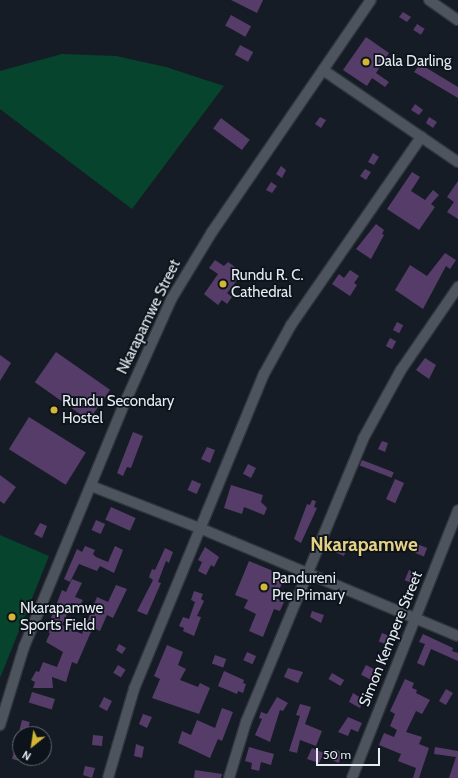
<!DOCTYPE html>
<style>
body{margin:0}
#map{position:relative;width:458px;height:778px;overflow:hidden;background:#161c25;font-family:Cabin,sans-serif}
div>[style]{position:absolute}
.green>*{inset:0;background:#07442d}
.building>*{inset:0;background:#563c68;transform-origin:0 0}
.roads{filter:drop-shadow(1px 0 #30353b) drop-shadow(-1px 0 #30353b) drop-shadow(0 1px #30353b) drop-shadow(0 -1px #30353b)}
.minor>*{height:10px;margin:-5px;padding:0 5px;transform-origin:5px;border-radius:5px;background:#4d545e}
.dots>*{width:11px;height:11px;translate:-50% -50%;box-sizing:border-box;border:2px solid #0d131b;border-radius:50%}
span{translate:-50% -50%;white-space:nowrap;text-align:center;line-height:1.15;-webkit-text-stroke:3.5px #0d131b;paint-order:stroke}
.poi-label{font-size:15px;color:#e6ebf1}
.left{translate:0 -50%;text-align:left}
.street-label{font-size:15px;color:#e6ebf1}
.district-label{font-size:19px;color:#e5d184;font-weight:700}
.north{position:absolute;left:12px;top:726px;width:40px;height:40px;box-sizing:border-box;background:#0d131b;border:1px solid #646971;border-radius:50%;rotate:210deg;font-size:11px;font-weight:700;line-height:16px;text-align:center;color:#e6ebf1}
.north::after{content:'';display:block;margin:auto;width:14px;height:18px;background:#d4b635;clip-path:polygon(50% 0,100% 100%,50% 72%,0 100%)}
.scale{position:absolute;left:316px;top:748px;width:64px;height:18px;box-sizing:border-box;border:2px solid #e6ebf1;border-top:0;padding-left:5px;font-size:12px;line-height:14px;white-space:nowrap;color:#e6ebf1;-webkit-text-stroke:3px #0d131b;paint-order:stroke}
</style>
<div id="map">
<div class="green">
<i style="clip-path:polygon(62px 54px,116px 56px,166px 67px,224px 86px,132px 209px,0 109px,0 71px)"></i>
<i style="clip-path:polygon(0 535px,49px 556px,0 678px)"></i>
</div>
<div class="building">
<i style="clip-path:polygon(231px 0,263px 0,257px 13px)"></i>
<i style="clip-path:polygon(403px 12px,411px 17px,407px 22px,399px 17px)"></i>
<i style="left:231px;top:15px;width:23px;height:12px;rotate:29deg"></i>
<i style="left:417px;top:24px;width:9px;height:7px;rotate:32deg"></i>
<i style="clip-path:polygon(366px 37px,389px 53px,376px 73px,389px 82px,385px 87px,372px 78px,367px 86px,343px 70px)"></i>
<i style="left:240px;top:45px;width:15px;height:11px;rotate:28deg"></i>
<i style="clip-path:polygon(420px 64px,458px 87px,458px 98px,414px 72px)"></i>
<i style="clip-path:polygon(415px 104px,423px 110px,419px 115px,411px 110px)"></i>
<i style="clip-path:polygon(320px 117px,326px 120px,321px 128px,315px 124px)"></i>
<i style="clip-path:polygon(429px 117px,437px 122px,433px 128px,426px 123px)"></i>
<i style="left:221px;top:118px;width:36px;height:13px;rotate:37deg"></i>
<i style="clip-path:polygon(373px 153px,379px 157px,374px 165px,368px 162px)"></i>
<i style="clip-path:polygon(281px 166px,286px 170px,282px 178px,276px 174px)"></i>
<i style="clip-path:polygon(365px 169px,371px 172px,366px 180px,360px 176px)"></i>
<i style="clip-path:polygon(412px 172px,420px 177px,411px 191px,425px 200px,433px 190px,439px 195px,431px 204px,435px 207px,419px 230px,387px 209px)"></i>
<i style="clip-path:polygon(458px 181px,458px 219px,447px 212px,454px 202px,447px 197px)"></i>
<i style="clip-path:polygon(271px 182px,277px 186px,272px 193px,266px 190px)"></i>
<i style="clip-path:polygon(376px 224px,384px 230px,382px 234px,384px 235px,371px 259px,356px 249px)"></i>
<i style="clip-path:polygon(445px 253px,456px 260px,450px 269px,446px 266px,423px 309px,395px 290px,410px 265px,427px 276px)"></i>
<i style="clip-path:polygon(215px 260px,224px 266px,228px 262px,243px 273px,227px 293px,232px 297px,227px 304px,222px 300px,218px 305px,204px 294px,218px 274px,209px 268px)"></i>
<i style="clip-path:polygon(350px 270px,359px 276px,354px 283px,357px 285px,350px 296px,332px 284px,339px 274px,344px 278px)"></i>
<i style="left:397px;top:322px;width:7px;height:9px;rotate:27deg"></i>
<i style="left:390px;top:338px;width:7px;height:9px;rotate:27deg"></i>
<i style="left:56px;top:352px;width:66px;height:37px;rotate:35deg"></i>
<i style="clip-path:polygon(0 355px,11px 363px,0 381px)"></i>
<i style="clip-path:polygon(425px 358px,436px 365px,429px 379px,416px 370px)"></i>
<i style="left:29px;top:417px;width:67px;height:38px;rotate:32deg"></i>
<i style="clip-path:polygon(133px 432px,143px 436px,131px 468px,127px 467px,123px 476px,117px 473px)"></i>
<i style="clip-path:polygon(382px 441px,388px 443px,385px 452px,378px 449px)"></i>
<i style="clip-path:polygon(207px 447px,215px 450px,210px 463px,201px 459px)"></i>
<i style="left:362px;top:460px;width:34px;height:6px;rotate:21deg"></i>
<i style="left:248px;top:464px;width:9px;height:11px;rotate:27deg"></i>
<i style="clip-path:polygon(0 475px,16px 487px,4px 504px,0 501px)"></i>
<i style="left:395px;top:479px;width:10px;height:22px;rotate:24deg"></i>
<i style="left:192px;top:480px;width:10px;height:11px;rotate:24deg"></i>
<i style="clip-path:polygon(231px 485px,263px 495px,261px 502px,267px 508px,264px 515px,244px 507px,242px 514px,224px 508px)"></i>
<i style="clip-path:polygon(312px 500px,316px 501px,314px 507px,317px 508px,301px 543px,294px 539px,307px 504px,310px 505px)"></i>
<i style="left:111px;top:507px;width:27px;height:14px;rotate:24deg"></i>
<i style="left:96px;top:520px;width:10px;height:11px;rotate:24deg"></i>
<i style="clip-path:polygon(40px 523px,47px 526px,42px 538px,34px 534px)"></i>
<i style="left:340px;top:540px;width:10px;height:13px;rotate:24deg"></i>
<i style="left:417px;top:544px;width:11px;height:9px;rotate:22deg"></i>
<i style="clip-path:polygon(85px 546px,95px 550px,93px 554px,96px 557px,108px 562px,115px 546px,123px 550px,114px 573px,100px 566px,97px 571px,79px 564px,70px 582px,64px 579px,77px 549px,82px 552px)"></i>
<i style="clip-path:polygon(205px 547px,219px 557px,214px 567px,211px 565px,206px 575px,198px 571px,202px 562px,198px 560px)"></i>
<i style="clip-path:polygon(165px 548px,173px 552px,169px 563px,166px 561px,158px 582px,161px 583px,147px 615px,137px 611px,153px 580px,149px 577px,152px 569px,155px 570px)"></i>
<i style="clip-path:polygon(249px 561px,285px 576px,276px 598px,284px 602px,280px 611px,274px 609px,263px 637px,249px 631px,256px 614px,244px 608px,248px 600px,235px 595px)"></i>
<i style="left:409px;top:570px;width:8px;height:11px;rotate:23deg"></i>
<i style="clip-path:polygon(72px 579px,82px 583px,75px 597px,83px 600px,76px 613px,68px 612px,62px 625px,82px 634px,97px 597px,108px 602px,116px 585px,127px 589px,113px 618px,107px 615px,100px 631px,94px 628px,90px 634px,77px 664px,72px 662px,66px 682px,52px 677px,53px 688px,33px 688px,35px 682px,31px 680px,36px 671px,39px 672px,43px 662px,57px 667px,63px 652px,46px 642px,50px 633px,46px 631px,62px 590px,66px 592px)"></i>
<i style="clip-path:polygon(194px 591px,203px 594px,201px 599px,204px 601px,197px 616px,201px 617px,194px 636px,183px 631px,184px 628px,179px 626px,183px 617px,189px 619px,195px 602px,191px 600px)"></i>
<i style="clip-path:polygon(312px 611px,324px 615px,321px 623px,310px 617px)"></i>
<i style="left:382px;top:633px;width:9px;height:9px;rotate:21deg"></i>
<i style="clip-path:polygon(423px 634px,453px 648px,452px 651px,458px 653px,458px 661px,431px 649px,424px 666px,417px 663px,425px 644px,419px 642px)"></i>
<i style="clip-path:polygon(119px 644px,126px 648px,122px 654px,116px 650px)"></i>
<i style="clip-path:polygon(167px 645px,183px 652px,178px 665px,186px 669px,180px 680px,198px 687px,200px 683px,210px 688px,199px 714px,152px 698px,160px 679px,154px 676px)"></i>
<i style="left:247px;top:652px;width:10px;height:9px;rotate:24deg"></i>
<i style="left:215px;top:655px;width:12px;height:9px;rotate:20deg"></i>
<i style="left:118px;top:665px;width:9px;height:9px;rotate:32deg"></i>
<i style="left:366px;top:665px;width:11px;height:11px;rotate:27deg"></i>
<i style="clip-path:polygon(288px 668px,303px 672px,298px 683px,284px 677px)"></i>
<i style="clip-path:polygon(224px 671px,244px 680px,243px 683px,246px 684px,243px 693px,238px 691px,237px 694px,218px 686px)"></i>
<i style="left:332px;top:673px;width:14px;height:7px;rotate:30deg"></i>
<i style="clip-path:polygon(405px 679px,414px 683px,412px 688px,417px 690px,416px 693px,430px 700px,422px 714px,416px 711px,406px 732px,422px 737px,419px 744px,429px 748px,419px 778px,413px 778px,416px 768px,398px 761px,401px 754px,379px 745px,384px 733px,394px 737px,397px 730px,390px 726px,395px 714px,390px 711px)"></i>
<i style="left:446px;top:689px;width:8px;height:14px;rotate:30deg"></i>
<i style="left:32px;top:692px;width:24px;height:11px;rotate:17deg"></i>
<i style="clip-path:polygon(353px 693px,364px 700px,360px 708px,349px 702px)"></i>
<i style="left:104px;top:697px;width:9px;height:11px;rotate:27deg"></i>
<i style="clip-path:polygon(277px 697px,288px 703px,283px 711px,280px 710px,270px 742px,255px 735px,262px 719px,259px 718px,261px 712px,267px 714px)"></i>
<i style="clip-path:polygon(300px 704px,311px 707px,305px 724px,322px 731px,316px 746px,300px 740px,297px 753px,289px 751px,300px 716px,296px 715px)"></i>
<i style="clip-path:polygon(222px 708px,233px 712px,222px 741px,218px 739px,210px 758px,178px 743px,182px 731px,191px 735px,197px 720px,215px 728px)"></i>
<i style="clip-path:polygon(143px 714px,152px 717px,147px 728px,139px 724px)"></i>
<i style="clip-path:polygon(348px 717px,362px 723px,358px 732px,351px 729px,348px 736px,338px 732px)"></i>
<i style="left:22px;top:720px;width:8px;height:10px;rotate:14deg"></i>
<i style="left:93px;top:735px;width:10px;height:10px;rotate:6deg"></i>
<i style="clip-path:polygon(18px 738px,20px 739px,20px 761px,12px 759px)"></i>
<i style="clip-path:polygon(136px 744px,144px 747px,142px 758px,134px 756px)"></i>
<i style="clip-path:polygon(249px 747px,274px 754px,271px 765px,261px 762px,259px 771px,251px 769px,252px 763px,245px 761px)"></i>
<i style="clip-path:polygon(435px 747px,458px 751px,458px 778px,449px 778px,456px 757px,434px 754px)"></i>
<i style="clip-path:polygon(312px 748px,324px 753px,319px 763px,307px 759px)"></i>
<i style="left:334px;top:749px;width:10px;height:11px;rotate:24deg"></i>
<i style="clip-path:polygon(85px 766px,95px 768px,92px 778px,83px 775px)"></i>
<i style="clip-path:polygon(195px 770px,222px 774px,221px 778px,194px 778px)"></i>
</div>
<div class="roads">
<div class="minor">
<i style="left:429px;top:0;width:35px;rotate:35deg"></i>
<i style="left:323px;top:70px;width:163px;rotate:34.3deg"></i>
<i style="left:91px;top:486px;width:119px;rotate:21.2deg"></i>
<i style="left:202px;top:529px;width:277px;rotate:22.7deg"></i>
<i style="left:0;top:725px;width:82px;rotate:-72.9deg"></i>
<i style="left:24px;top:647px;width:257px;rotate:-67.6deg"></i>
<i style="left:122px;top:409px;width:122px;rotate:-65.8deg"></i>
<i style="left:172px;top:298px;width:77px;rotate:-58.8deg"></i>
<i style="left:212px;top:232px;width:281px;rotate:-55.6deg"></i>
<i style="left:108px;top:778px;width:93px;rotate:-73.7deg"></i>
<i style="left:134px;top:689px;width:341px;rotate:-67.6deg"></i>
<i style="left:264px;top:374px;width:56px;rotate:-61.1deg"></i>
<i style="left:291px;top:325px;width:229px;rotate:-55.3deg"></i>
<i style="left:229px;top:778px;width:59px;rotate:-73.1deg"></i>
<i style="left:246px;top:722px;width:306px;rotate:-67.5deg"></i>
<i style="left:363px;top:439px;width:79px;rotate:-61.2deg"></i>
<i style="left:401px;top:370px;width:101px;rotate:-55.5deg"></i>
<i style="left:352px;top:778px;width:288px;rotate:-68.4deg"></i>
</div>
</div>
<div class="dots">
<i style="left:366px;top:62px;background:#d4b635"></i>
<i style="left:223px;top:284px;background:#d4b635"></i>
<i style="left:54px;top:410px;background:#d4b635"></i>
<i style="left:264px;top:587px;background:#d4b635"></i>
<i style="left:12px;top:617px;background:#d4b635"></i>
</div>
<div class="poi-label">
<span class="left" style="left:374px;top:62px">Dala Darling</span>
<span class="left" style="left:231px;top:284px">Rundu R. C.<br>Cathedral</span>
<span class="left" style="left:62px;top:410px">Rundu Secondary<br>Hostel</span>
<span class="left" style="left:272px;top:587px">Pandureni<br>Pre Primary</span>
<span class="left" style="left:20px;top:617px">Nkarapamwe<br>Sports Field</span>
</div>
<div class="street-label">
<span style="left:149px;top:317px;rotate:-64deg">Nkarapamwe Street</span>
<span style="left:391px;top:639px;rotate:-68deg">Simon Kempere Street</span>
</div>
<div class="district-label">
<span style="left:364px;top:545px">Nkarapamwe</span>
</div>
<div class="north">N</div>
<div class="scale">50 m</div>
</div>
